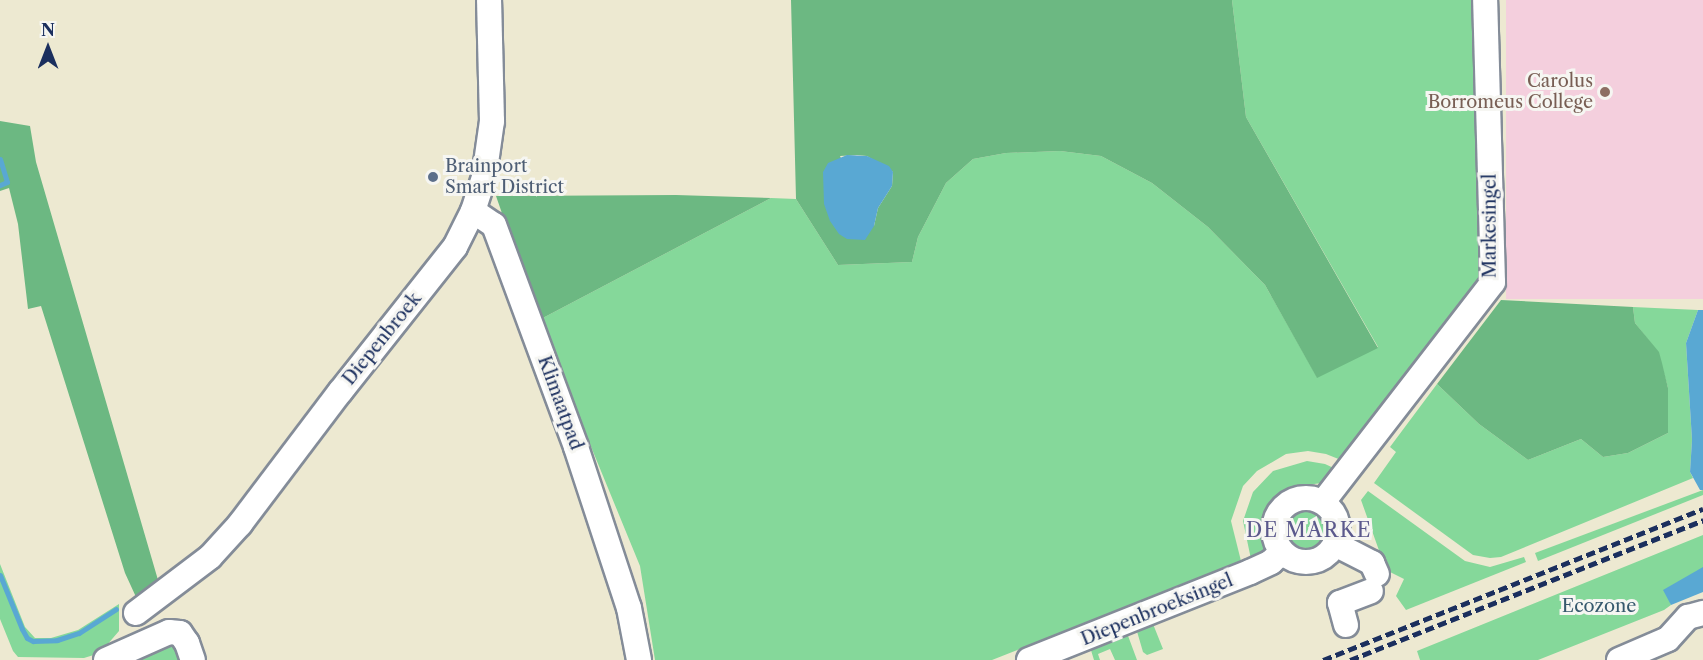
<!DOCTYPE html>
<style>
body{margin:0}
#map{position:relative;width:1703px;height:660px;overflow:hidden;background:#ede9d1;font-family:"Libre Caslon Text",serif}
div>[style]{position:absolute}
.built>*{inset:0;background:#f4cfdd;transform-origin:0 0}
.green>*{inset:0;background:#85d89a}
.round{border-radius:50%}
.forest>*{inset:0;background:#6cb882}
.water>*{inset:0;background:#59a8d3}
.stream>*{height:5px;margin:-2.5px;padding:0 2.5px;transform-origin:2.5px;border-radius:2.5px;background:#59a8d3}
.roads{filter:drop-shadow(2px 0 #848c98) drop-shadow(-2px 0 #848c98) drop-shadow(0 2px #848c98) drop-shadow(0 -2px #848c98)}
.minor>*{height:24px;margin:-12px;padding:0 12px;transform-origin:12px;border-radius:12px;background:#fff}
.minor>.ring{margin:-12px;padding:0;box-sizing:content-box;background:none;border:24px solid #fff;border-radius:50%}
.rail>*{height:4.5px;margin-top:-2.25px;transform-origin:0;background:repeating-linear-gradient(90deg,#1b2f5e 0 9px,transparent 0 13.5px)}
.dots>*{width:16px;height:16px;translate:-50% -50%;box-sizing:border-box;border:3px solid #f6f6f2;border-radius:50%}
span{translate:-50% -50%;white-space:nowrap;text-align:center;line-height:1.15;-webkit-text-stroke:6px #f6f6f2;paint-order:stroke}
.education-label{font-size:18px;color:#785e54}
.right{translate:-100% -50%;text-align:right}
.service-label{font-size:18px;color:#4e5e75}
.left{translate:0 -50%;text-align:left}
.street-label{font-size:18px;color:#1b2f5e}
.park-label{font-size:18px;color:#36596d}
.neighbourhood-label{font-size:20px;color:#5b598c;letter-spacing:1.5px}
.north{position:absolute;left:18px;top:18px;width:60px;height:60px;-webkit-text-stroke:4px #f6f6f2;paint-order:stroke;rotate:0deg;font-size:16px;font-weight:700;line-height:24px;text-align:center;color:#1b2f5e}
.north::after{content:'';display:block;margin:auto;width:21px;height:27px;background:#1b2f5e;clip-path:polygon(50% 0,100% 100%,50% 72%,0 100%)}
</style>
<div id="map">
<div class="built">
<i style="left:1506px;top:0;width:197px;height:299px"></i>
</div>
<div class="green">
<i style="clip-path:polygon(1232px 0,1478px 0,1484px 280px,1346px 462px,1326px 454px,1308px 451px,1286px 454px,1257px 471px,1243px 486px,1231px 521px,1241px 561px,1238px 570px,1091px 629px,1089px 622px,992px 660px,655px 660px,640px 566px,539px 320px,771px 198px,796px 199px,838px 265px,912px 262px,918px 237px,946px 183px,973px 159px,1006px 153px,1060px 151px,1101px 156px,1152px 183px,1208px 227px,1265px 285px,1317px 377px,1378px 347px,1246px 117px)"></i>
<i style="clip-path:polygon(1633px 307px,1698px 310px,1686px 343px,1692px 440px,1690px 472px,1693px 478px,1501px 557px,1490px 558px,1473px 555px,1374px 483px,1396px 452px,1390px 447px,1437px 384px,1479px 424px,1528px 460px,1581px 439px,1603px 457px,1628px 453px,1668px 433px,1668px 388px,1658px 352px,1635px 323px)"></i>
<i style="clip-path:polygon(1307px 461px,1325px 464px,1338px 470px,1329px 482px,1292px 487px,1280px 493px,1269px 506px,1265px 527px,1266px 542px,1263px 551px,1252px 564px,1243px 521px,1253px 492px,1273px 471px)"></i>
<i style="clip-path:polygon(1703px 490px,1703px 495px,1538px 561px,1535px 553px)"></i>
<i style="clip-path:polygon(1368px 491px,1465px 561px,1490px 567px,1524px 557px,1526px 562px,1406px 610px,1396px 596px,1404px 579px,1386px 570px,1361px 500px)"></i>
<i class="round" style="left:1286px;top:506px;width:42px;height:42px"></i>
<i style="clip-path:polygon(1703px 535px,1703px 588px,1670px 602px,1671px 605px,1664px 610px,1538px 660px,1420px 660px,1417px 651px)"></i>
<i style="clip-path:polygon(0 564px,25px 627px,35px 638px,51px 638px,78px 630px,119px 604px,119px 631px,100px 653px,84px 658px,18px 657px,13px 651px,0 619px)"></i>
<i style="clip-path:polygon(1151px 619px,1163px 649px,1147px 655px,1143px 652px,1136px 628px)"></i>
<i style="clip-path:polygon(1127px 633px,1137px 660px,1115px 660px,1110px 649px,1098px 654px,1100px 660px,1094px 660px,1090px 647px)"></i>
<i style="clip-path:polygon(171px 643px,177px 645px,187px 660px,124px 660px)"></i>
</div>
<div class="forest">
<i style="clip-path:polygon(evenodd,791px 0,1232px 0,1246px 117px,1378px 348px,1317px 378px,1265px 285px,1208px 227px,1152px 183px,1101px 156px,1060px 151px,1006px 153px,973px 159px,946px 183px,918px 237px,912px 262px,838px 265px,796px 199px,791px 0,857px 155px,867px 156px,893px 172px,892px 186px,878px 208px,874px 226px,840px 156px,857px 155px)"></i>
<i style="clip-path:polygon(0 121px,30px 126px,36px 162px,158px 580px,136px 597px,125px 573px,41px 306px,28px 309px,18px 224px,9px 188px,0 191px)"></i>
<i style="clip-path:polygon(676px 195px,771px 198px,539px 320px,496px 196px)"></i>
<i style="clip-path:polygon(1501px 300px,1633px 307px,1635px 323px,1659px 352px,1662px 363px,1668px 388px,1668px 433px,1628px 453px,1603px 457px,1581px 439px,1528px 460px,1479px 424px,1437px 384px)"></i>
</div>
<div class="water">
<i style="clip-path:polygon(847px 155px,867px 156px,889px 166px,893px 172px,892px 186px,878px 208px,874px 226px,865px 240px,847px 239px,839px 234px,830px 221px,824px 204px,823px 172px,828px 163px)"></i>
<i style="clip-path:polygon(1698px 310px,1703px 310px,1703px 490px,1700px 490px,1690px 472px,1692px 440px,1686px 343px)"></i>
<i style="clip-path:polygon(1703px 567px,1703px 592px,1671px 605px,1663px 590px)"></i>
</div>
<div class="stream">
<i style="left:0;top:159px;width:24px;rotate:73deg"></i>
<i style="left:7px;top:182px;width:8px;rotate:157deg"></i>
<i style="left:0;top:575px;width:58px;rotate:67.8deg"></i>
<i style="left:22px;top:629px;width:10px;rotate:61deg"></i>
<i style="left:27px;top:638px;width:7px;rotate:27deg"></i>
<i style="left:33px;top:641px;width:24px;rotate:-2deg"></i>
<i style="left:57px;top:640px;width:23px;rotate:-18deg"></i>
<i style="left:79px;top:633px;width:44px;rotate:-33deg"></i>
</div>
<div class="roads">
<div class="minor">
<i style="left:473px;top:211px;width:25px;rotate:34deg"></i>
<i style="left:494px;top:225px;width:237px;rotate:69.7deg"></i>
<i style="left:576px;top:447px;width:169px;rotate:71.8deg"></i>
<i style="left:629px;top:608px;width:53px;rotate:79.1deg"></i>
<i class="ring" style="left:1274px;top:498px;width:40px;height:40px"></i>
<i style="left:1323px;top:502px;width:278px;rotate:-52.3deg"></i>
<i style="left:1493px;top:282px;width:282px;rotate:-91.6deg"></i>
<i style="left:1335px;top:544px;width:42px;rotate:27.2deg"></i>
<i style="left:1372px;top:563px;width:12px;rotate:66deg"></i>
<i style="left:136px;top:613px;width:93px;rotate:-37.1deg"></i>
<i style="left:210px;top:557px;width:45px;rotate:-47.7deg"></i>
<i style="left:240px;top:524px;width:166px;rotate:-52.9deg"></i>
<i style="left:340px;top:392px;width:185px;rotate:-51.6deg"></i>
<i style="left:455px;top:247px;width:40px;rotate:-63.4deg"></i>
<i style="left:473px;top:211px;width:36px;rotate:-72deg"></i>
<i style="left:484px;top:177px;width:57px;rotate:-81.9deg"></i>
<i style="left:492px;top:121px;width:121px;rotate:-91.4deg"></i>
<i style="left:1346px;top:625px;width:23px;rotate:-105deg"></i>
<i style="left:1340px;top:603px;width:33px;rotate:-21deg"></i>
<i style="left:106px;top:660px;width:69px;rotate:-24deg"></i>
<i style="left:169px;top:632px;width:11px;rotate:5deg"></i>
<i style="left:180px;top:633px;width:12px;rotate:55deg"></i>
<i style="left:187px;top:643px;width:18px;rotate:71deg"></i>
<i style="left:1029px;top:660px;width:238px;rotate:-21.7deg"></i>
<i style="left:1250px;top:572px;width:23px;rotate:-25deg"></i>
<i style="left:1271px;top:562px;width:15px;rotate:-42deg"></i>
<i style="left:1619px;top:660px;width:53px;rotate:-23.2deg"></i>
<i style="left:1668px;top:639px;width:30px;rotate:-48deg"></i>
<i style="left:1688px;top:617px;width:16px;rotate:-15deg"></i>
</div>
</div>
<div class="rail">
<i style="left:1323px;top:660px;width:409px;rotate:-21.7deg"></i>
<i style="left:1350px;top:660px;width:380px;rotate:-21.6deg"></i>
</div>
<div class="dots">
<i style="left:1605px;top:92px;background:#8d6e63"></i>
<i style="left:433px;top:177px;background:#5c6f8a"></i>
</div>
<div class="education-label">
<span class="right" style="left:1593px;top:92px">Carolus<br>Borromeus College</span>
</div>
<div class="service-label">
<span class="left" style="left:445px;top:177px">Brainport<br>Smart District</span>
</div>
<div class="street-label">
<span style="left:1490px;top:226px;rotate:-90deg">Markesingel</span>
<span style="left:382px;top:339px;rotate:-51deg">Diepenbroek</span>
<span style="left:560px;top:403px;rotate:70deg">Klimaatpad</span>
<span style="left:1157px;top:610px;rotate:-22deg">Diepenbroeksingel</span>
</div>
<div class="park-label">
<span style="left:1599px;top:606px">Ecozone</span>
</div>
<div class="neighbourhood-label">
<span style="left:1309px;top:530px">DE MARKE</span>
</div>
<div class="north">N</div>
</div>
